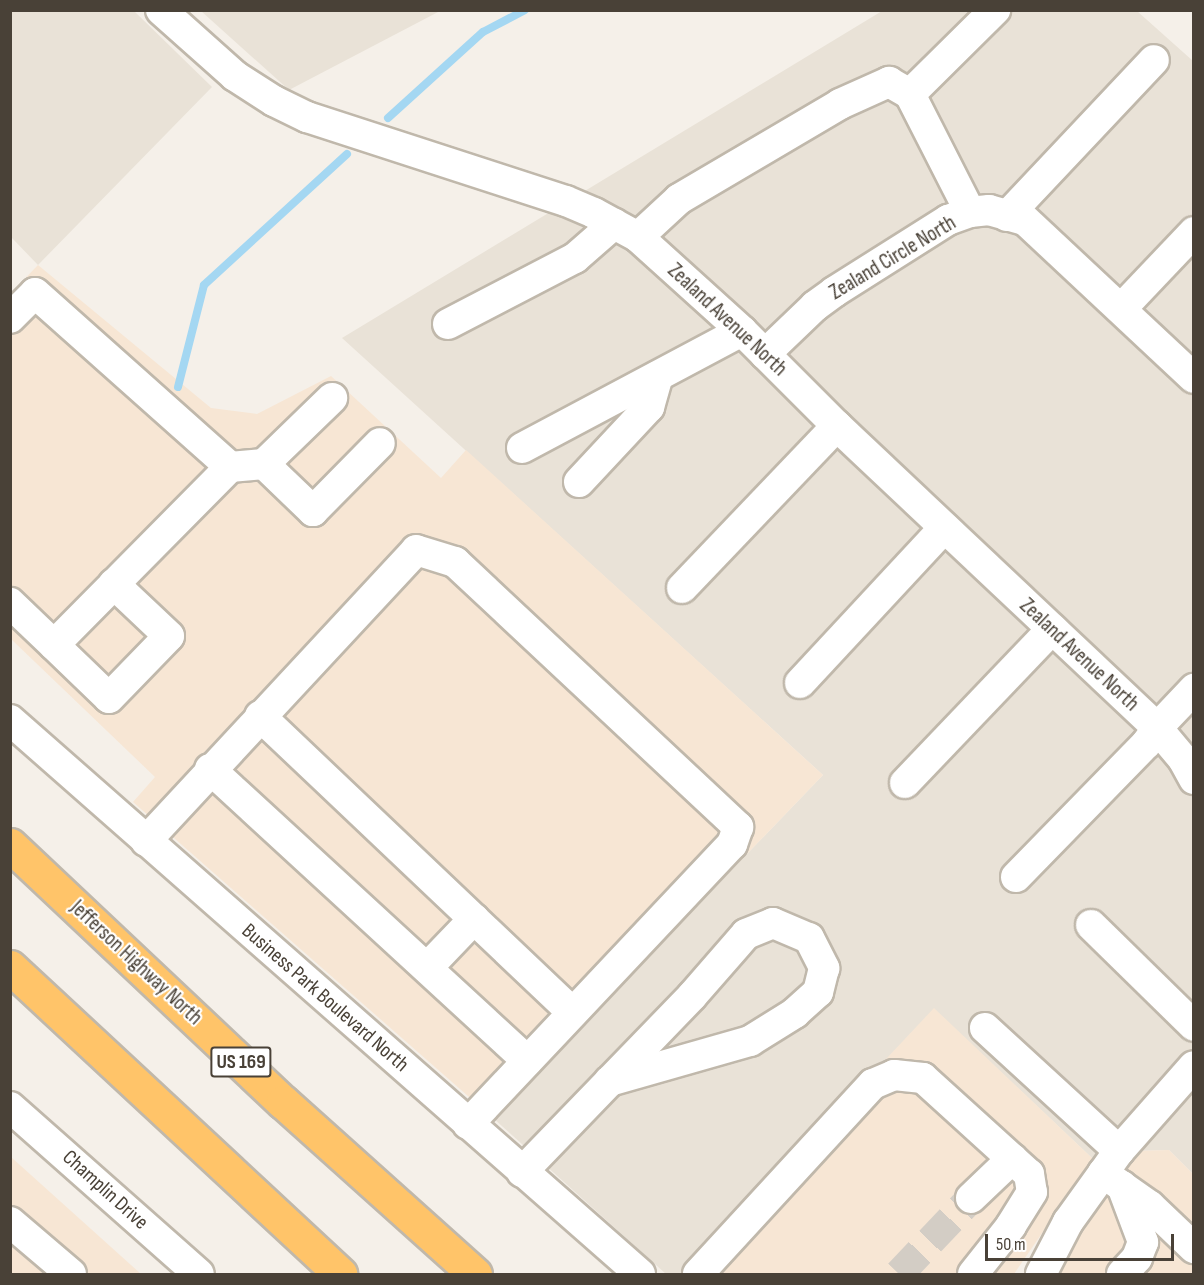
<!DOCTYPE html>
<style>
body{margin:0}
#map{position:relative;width:1204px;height:1285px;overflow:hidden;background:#f5f0e9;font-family:"Sofia Sans Condensed",sans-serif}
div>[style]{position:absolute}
.residential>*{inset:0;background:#e9e2d7}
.commercial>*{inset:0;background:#f7e6d4}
.stream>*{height:8px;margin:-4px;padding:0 4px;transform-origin:4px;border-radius:4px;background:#a4d7f2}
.minor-tunnel>*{height:30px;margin-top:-15px;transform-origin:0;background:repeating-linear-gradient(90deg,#d3cdc5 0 30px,transparent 0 45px)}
.roads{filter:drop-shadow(2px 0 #c0b8ab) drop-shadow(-2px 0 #c0b8ab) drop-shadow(0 2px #c0b8ab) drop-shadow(0 -2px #c0b8ab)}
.minor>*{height:30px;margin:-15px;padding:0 15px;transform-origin:15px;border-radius:15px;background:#fff}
.highway>*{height:33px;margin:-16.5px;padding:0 16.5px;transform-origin:16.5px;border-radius:16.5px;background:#ffc469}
span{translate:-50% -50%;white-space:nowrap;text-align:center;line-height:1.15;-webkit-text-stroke:4.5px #fff;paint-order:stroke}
.shield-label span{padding:2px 4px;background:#fff;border:2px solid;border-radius:4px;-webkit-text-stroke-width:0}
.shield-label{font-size:20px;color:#494137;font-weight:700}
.street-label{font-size:21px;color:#494137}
.frame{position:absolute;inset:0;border:12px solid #494137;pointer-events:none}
.scale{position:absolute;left:985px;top:1234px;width:189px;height:27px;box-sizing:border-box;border:3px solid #494137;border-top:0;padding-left:8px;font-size:18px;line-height:21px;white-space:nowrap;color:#494137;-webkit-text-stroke:4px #fff;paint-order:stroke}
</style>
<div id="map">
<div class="residential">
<i style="clip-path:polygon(10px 11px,134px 11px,212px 87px,38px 265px,11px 237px)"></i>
<i style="clip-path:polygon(201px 11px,440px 11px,289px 90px)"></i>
<i style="clip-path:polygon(882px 11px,1137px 11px,1193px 61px,1193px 1174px,1169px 1150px,1134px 1151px,1093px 1159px,934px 1009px,684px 1274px,666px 1274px,493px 1118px,823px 775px,342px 338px)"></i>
</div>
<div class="commercial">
<i style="clip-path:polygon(38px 265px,211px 408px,257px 414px,331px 376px,441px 478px,466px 450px,823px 775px,493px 1118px,133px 802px,155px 777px,11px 639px,10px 294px)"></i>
<i style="clip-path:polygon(934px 1008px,1093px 1159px,1014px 1274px,684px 1274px)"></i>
<i style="clip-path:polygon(1169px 1150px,1193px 1174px,1193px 1274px,1056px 1274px,1134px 1151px)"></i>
<i style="clip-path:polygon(11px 1157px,141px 1274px,11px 1274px)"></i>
</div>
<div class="stream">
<i style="left:388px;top:118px;width:128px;rotate:-42.2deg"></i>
<i style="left:483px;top:32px;width:47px;rotate:-27.6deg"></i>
<i style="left:178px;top:387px;width:105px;rotate:-75.7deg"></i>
<i style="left:204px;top:285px;width:194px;rotate:-42.5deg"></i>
</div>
<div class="minor-tunnel">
<i style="left:899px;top:1274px;width:105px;rotate:-46.5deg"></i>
</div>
<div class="roads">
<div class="minor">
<i style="left:161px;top:10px;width:99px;rotate:41.7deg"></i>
<i style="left:235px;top:76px;width:46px;rotate:32.7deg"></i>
<i style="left:274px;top:101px;width:37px;rotate:26deg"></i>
<i style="left:307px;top:117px;width:272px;rotate:18deg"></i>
<i style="left:566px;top:201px;width:30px;rotate:23deg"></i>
<i style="left:594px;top:213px;width:50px;rotate:28.6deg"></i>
<i style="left:638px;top:237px;width:140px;rotate:42.1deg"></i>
<i style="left:742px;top:331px;width:134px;rotate:45deg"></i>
<i style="left:837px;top:426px;width:440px;rotate:43.3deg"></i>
<i style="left:1157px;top:728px;width:40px;rotate:50deg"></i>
<i style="left:1183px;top:759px;width:23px;rotate:61deg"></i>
<i style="left:970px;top:212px;width:132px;rotate:-117deg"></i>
<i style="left:910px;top:94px;width:120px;rotate:-44.7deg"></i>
<i style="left:1007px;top:216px;width:214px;rotate:-46.7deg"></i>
<i style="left:638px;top:237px;width:56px;rotate:-42.8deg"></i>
<i style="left:679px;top:199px;width:187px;rotate:-30.5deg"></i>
<i style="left:840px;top:104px;width:54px;rotate:-24.2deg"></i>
<i style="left:889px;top:82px;width:24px;rotate:30deg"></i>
<i style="left:1121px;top:309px;width:106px;rotate:-46.5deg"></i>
<i style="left:10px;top:318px;width:35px;rotate:-45deg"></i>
<i style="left:35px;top:293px;width:261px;rotate:41.7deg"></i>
<i style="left:230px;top:467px;width:250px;rotate:134.7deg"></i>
<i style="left:54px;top:645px;width:61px;rotate:-136.3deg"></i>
<i style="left:448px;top:324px;width:143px;rotate:-27.5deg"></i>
<i style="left:575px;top:258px;width:52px;rotate:-41.1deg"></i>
<i style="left:765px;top:354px;width:69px;rotate:-43.8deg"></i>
<i style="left:815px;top:306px;width:24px;rotate:-36deg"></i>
<i style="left:834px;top:292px;width:135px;rotate:-32.3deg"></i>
<i style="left:948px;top:220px;width:23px;rotate:-20deg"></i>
<i style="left:970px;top:212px;width:19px;rotate:-6deg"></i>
<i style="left:989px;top:210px;width:37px;rotate:16deg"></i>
<i style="left:1025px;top:220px;width:231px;rotate:43.1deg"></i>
<i style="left:522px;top:448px;width:249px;rotate:-28deg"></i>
<i style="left:264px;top:464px;width:95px;rotate:-44.1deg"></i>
<i style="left:230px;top:467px;width:34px;rotate:-5deg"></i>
<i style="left:264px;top:464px;width:68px;rotate:43.8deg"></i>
<i style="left:313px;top:511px;width:95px;rotate:-45.4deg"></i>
<i style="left:579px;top:482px;width:103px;rotate:-47deg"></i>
<i style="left:649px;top:407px;width:32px;rotate:-74deg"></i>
<i style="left:682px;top:588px;width:224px;rotate:-46.3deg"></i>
<i style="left:54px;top:645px;width:76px;rotate:43.9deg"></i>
<i style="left:109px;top:698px;width:86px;rotate:-45.9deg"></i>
<i style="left:169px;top:636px;width:76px;rotate:-136.6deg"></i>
<i style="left:800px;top:683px;width:212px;rotate:-47.1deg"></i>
<i style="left:260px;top:716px;width:431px;rotate:43.5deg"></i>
<i style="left:10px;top:720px;width:839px;rotate:41.33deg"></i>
<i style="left:210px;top:769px;width:431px;rotate:42.6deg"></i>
<i style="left:905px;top:783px;width:213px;rotate:-46.3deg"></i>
<i style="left:146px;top:841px;width:397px;rotate:-47.1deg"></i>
<i style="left:416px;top:550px;width:41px;rotate:17.1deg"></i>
<i style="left:455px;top:562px;width:388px;rotate:43.1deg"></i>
<i style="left:738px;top:827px;width:18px;rotate:109deg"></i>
<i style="left:732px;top:844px;width:385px;rotate:133.3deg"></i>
<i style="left:1016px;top:877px;width:186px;rotate:-45.7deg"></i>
<i style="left:1146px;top:744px;width:19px;rotate:-55deg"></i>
<i style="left:1157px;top:728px;width:54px;rotate:-46.5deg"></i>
<i style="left:1091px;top:925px;width:144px;rotate:44.4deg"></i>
<i style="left:427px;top:968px;width:68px;rotate:-46.2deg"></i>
<i style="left:985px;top:1028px;width:182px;rotate:42.5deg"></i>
<i style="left:10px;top:1107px;width:252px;rotate:41.5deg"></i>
<i style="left:522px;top:1172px;width:127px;rotate:-46deg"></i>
<i style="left:610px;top:1081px;width:118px;rotate:-46deg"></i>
<i style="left:692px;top:996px;width:82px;rotate:-48.9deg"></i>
<i style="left:746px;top:934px;width:29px;rotate:-22deg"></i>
<i style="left:773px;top:923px;width:39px;rotate:23deg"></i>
<i style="left:809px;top:938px;width:34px;rotate:63deg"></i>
<i style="left:824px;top:968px;width:25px;rotate:104deg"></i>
<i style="left:818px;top:992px;width:31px;rotate:138deg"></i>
<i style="left:795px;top:1013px;width:53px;rotate:148.1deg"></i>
<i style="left:750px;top:1041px;width:146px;rotate:164.1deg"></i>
<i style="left:1103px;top:1173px;width:57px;rotate:35.1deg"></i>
<i style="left:1150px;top:1206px;width:61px;rotate:43.7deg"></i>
<i style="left:1122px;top:1186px;width:60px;rotate:69.4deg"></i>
<i style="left:1143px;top:1242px;width:17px;rotate:111deg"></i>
<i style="left:1137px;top:1258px;width:22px;rotate:133deg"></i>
<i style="left:971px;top:1198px;width:57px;rotate:-43.6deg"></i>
<i style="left:10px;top:1222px;width:80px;rotate:40.4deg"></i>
<i style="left:698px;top:1274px;width:258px;rotate:-47.4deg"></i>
<i style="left:873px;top:1084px;width:23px;rotate:-23deg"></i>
<i style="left:894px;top:1075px;width:29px;rotate:6deg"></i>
<i style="left:923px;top:1078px;width:143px;rotate:42.2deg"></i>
<i style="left:1029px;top:1174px;width:18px;rotate:81deg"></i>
<i style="left:1032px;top:1192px;width:40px;rotate:122deg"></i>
<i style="left:1011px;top:1226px;width:61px;rotate:128.4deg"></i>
<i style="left:1041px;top:1274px;width:59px;rotate:-62.6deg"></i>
<i style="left:1068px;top:1222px;width:87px;rotate:-54.3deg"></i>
<i style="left:1119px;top:1151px;width:113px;rotate:-48.6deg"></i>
</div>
<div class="highway">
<i style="left:10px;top:845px;width:375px;rotate:43.3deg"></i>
<i style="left:283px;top:1102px;width:258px;rotate:41.9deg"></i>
<i style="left:10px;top:967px;width:451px;rotate:42.9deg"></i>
</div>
</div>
<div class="shield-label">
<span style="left:241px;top:1062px">US 169</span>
</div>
<div class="street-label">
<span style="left:893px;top:258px;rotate:-31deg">Zealand Circle North</span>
<span style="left:727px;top:320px;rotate:43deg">Zealand Avenue North</span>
<span style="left:1079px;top:655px;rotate:43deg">Zealand Avenue North</span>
<span style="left:136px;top:963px;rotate:43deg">Jefferson Highway North</span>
<span style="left:325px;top:998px;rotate:41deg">Business Park Boulevard North</span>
<span style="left:105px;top:1190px;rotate:42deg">Champlin Drive</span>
</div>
<div class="frame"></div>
<div class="scale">50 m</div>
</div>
